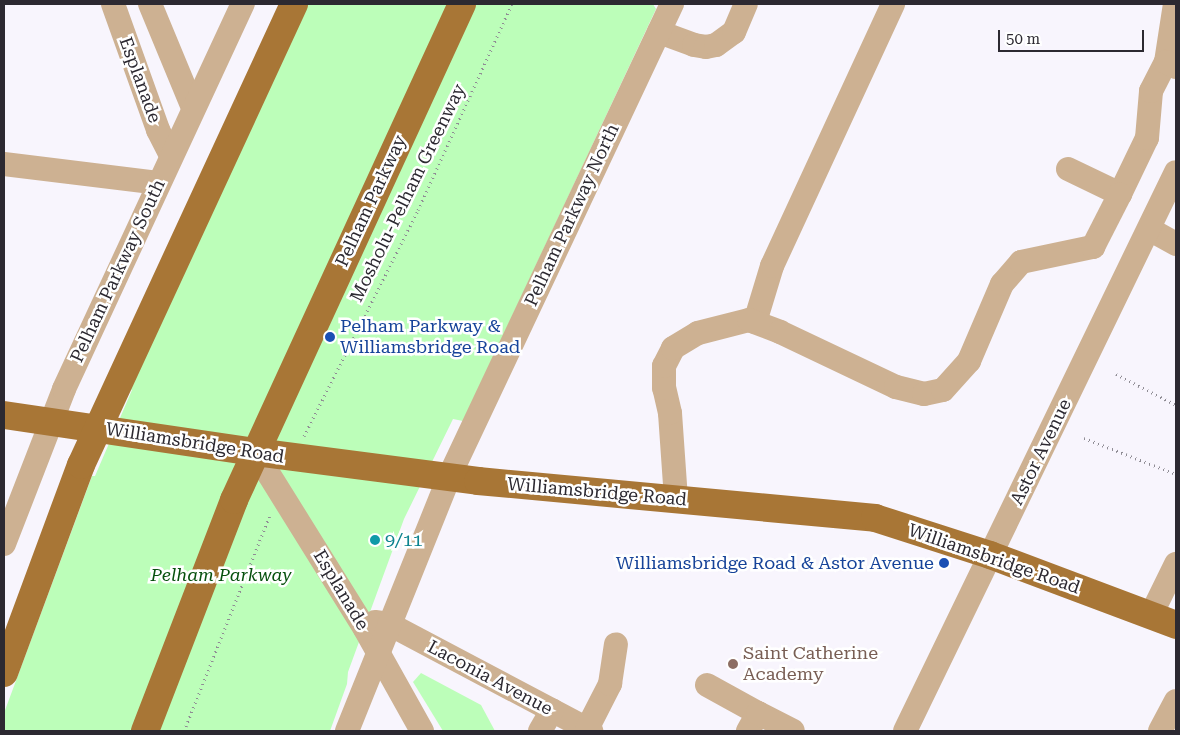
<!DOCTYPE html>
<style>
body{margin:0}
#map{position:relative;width:1180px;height:735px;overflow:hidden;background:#f8f5fd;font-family:"Roboto Serif",serif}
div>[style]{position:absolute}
.green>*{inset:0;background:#bcfeb9}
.path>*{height:3px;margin-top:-1.5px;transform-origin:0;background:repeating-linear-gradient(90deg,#8f8c94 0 1px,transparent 0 5px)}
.minor>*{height:24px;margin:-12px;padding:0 12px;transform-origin:12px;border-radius:12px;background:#cdb192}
.major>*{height:28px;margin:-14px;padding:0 14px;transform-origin:14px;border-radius:14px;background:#a87636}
.dots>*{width:14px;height:14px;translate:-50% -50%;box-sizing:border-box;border:2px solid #fff;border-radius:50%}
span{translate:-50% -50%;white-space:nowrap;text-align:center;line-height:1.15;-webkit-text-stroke:5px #fff;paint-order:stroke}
.street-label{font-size:18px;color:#2c2931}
.transit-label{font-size:18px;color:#164399}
.left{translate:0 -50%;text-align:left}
.right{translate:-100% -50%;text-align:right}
.culture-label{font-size:18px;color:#0d838f}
.park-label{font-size:18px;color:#07510e;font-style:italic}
.education-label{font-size:18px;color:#785e54}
.frame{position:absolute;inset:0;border:5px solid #2c2931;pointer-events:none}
.scale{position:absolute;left:998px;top:30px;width:146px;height:22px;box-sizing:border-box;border:2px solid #2c2931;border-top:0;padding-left:6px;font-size:15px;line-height:18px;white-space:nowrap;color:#2c2931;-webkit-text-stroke:4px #fff;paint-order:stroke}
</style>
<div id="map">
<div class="green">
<i style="clip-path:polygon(308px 4px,653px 4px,656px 9px,463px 421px,453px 419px,404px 519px,348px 672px,347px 684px,330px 731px,4px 731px,4px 713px,92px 476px,95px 476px,132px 390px,130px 389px)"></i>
<i style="clip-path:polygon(421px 673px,481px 705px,495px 731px,443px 731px,413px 682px)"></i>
</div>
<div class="path">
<i style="left:1116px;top:374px;width:68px;rotate:27.3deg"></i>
<i style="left:304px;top:436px;width:253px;rotate:-63.2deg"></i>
<i style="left:418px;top:210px;width:226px;rotate:-65.5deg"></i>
<i style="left:1084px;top:438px;width:99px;rotate:21.4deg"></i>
<i style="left:184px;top:731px;width:232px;rotate:-68.3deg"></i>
</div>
<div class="minor">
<i style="left:113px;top:4px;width:134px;rotate:70.3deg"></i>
<i style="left:158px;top:130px;width:29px;rotate:63deg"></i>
<i style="left:150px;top:4px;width:113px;rotate:67.5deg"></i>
<i style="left:659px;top:32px;width:37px;rotate:20deg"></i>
<i style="left:694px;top:45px;width:12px;rotate:9deg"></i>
<i style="left:706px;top:47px;width:10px;rotate:-11deg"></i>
<i style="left:716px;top:45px;width:22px;rotate:-36deg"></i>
<i style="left:734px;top:32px;width:30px;rotate:-67deg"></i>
<i style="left:1166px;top:62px;width:59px;rotate:-81.2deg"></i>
<i style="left:4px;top:164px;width:155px;rotate:7deg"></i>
<i style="left:1068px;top:169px;width:58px;rotate:25.7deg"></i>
<i style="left:1120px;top:194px;width:62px;rotate:-64.3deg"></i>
<i style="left:1147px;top:138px;width:47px;rotate:-85.1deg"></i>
<i style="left:1151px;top:91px;width:33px;rotate:-63deg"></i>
<i style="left:1166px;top:62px;width:11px;rotate:27deg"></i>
<i style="left:1149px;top:229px;width:31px;rotate:29deg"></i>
<i style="left:755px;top:322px;width:59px;rotate:-73.1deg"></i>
<i style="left:772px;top:266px;width:289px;rotate:-65.2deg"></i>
<i style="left:255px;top:452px;width:208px;rotate:58.1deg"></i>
<i style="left:365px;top:629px;width:117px;rotate:60.8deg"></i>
<i style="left:676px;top:499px;width:86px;rotate:-94deg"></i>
<i style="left:670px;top:413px;width:26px;rotate:-103deg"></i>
<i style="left:664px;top:388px;width:22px;rotate:-90deg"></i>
<i style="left:664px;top:366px;width:20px;rotate:-63deg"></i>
<i style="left:673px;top:348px;width:29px;rotate:-31deg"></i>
<i style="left:698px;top:333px;width:53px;rotate:-14.3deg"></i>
<i style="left:749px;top:320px;width:33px;rotate:21deg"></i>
<i style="left:780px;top:332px;width:128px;rotate:25.4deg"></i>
<i style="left:896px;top:387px;width:29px;rotate:14deg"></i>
<i style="left:924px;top:394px;width:19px;rotate:-12deg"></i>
<i style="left:943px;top:390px;width:39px;rotate:-48deg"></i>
<i style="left:969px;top:361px;width:84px;rotate:-66.8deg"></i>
<i style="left:1002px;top:284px;width:29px;rotate:-49deg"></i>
<i style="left:1021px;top:262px;width:74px;rotate:-11.8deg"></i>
<i style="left:1093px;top:247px;width:59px;rotate:-63deg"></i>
<i style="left:4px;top:544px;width:166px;rotate:-68.8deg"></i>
<i style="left:64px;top:389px;width:425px;rotate:-65.1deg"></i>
<i style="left:1151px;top:615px;width:57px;rotate:-63.9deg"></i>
<i style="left:375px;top:622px;width:14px;rotate:8deg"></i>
<i style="left:389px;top:624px;width:229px;rotate:27.9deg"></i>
<i style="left:707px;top:685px;width:58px;rotate:28.8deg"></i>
<i style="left:758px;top:713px;width:21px;rotate:119deg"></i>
<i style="left:758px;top:713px;width:39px;rotate:27deg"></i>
<i style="left:587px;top:729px;width:51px;rotate:-62.9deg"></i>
<i style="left:610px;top:684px;width:40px;rotate:-81.5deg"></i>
<i style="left:347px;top:731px;width:274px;rotate:-68.1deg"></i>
<i style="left:449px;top:477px;width:523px;rotate:-64.76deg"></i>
<i style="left:540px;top:731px;width:24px;rotate:-60deg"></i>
<i style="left:905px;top:731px;width:621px;rotate:-64.14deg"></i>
<i style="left:1160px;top:731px;width:34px;rotate:-62deg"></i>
</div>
<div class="major">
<i style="left:4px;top:415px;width:254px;rotate:8.4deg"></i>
<i style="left:255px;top:452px;width:225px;rotate:7.4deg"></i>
<i style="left:478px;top:481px;width:399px;rotate:5.3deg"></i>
<i style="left:875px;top:518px;width:121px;rotate:17.8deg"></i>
<i style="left:990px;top:555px;width:199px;rotate:20.6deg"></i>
<i style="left:4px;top:673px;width:222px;rotate:-69.7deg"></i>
<i style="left:81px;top:465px;width:508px;rotate:-65.2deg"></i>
<i style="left:145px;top:731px;width:248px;rotate:-68.9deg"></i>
<i style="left:234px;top:500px;width:546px;rotate:-65.31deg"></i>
</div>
<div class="dots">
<i style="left:330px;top:337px;background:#1a4fb4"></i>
<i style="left:375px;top:540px;background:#0f9aa8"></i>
<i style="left:944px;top:563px;background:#1a4fb4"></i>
<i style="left:733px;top:664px;background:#8d6e63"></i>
</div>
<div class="street-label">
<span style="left:140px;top:80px;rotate:70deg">Esplanade</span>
<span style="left:408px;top:193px;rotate:-64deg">Mosholu-Pelham Greenway</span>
<span style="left:371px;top:201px;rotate:-65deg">Pelham Parkway</span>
<span style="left:572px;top:215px;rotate:-65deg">Pelham Parkway North</span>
<span style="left:118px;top:271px;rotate:-65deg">Pelham Parkway South</span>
<span style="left:195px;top:443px;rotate:9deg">Williamsbridge Road</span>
<span style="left:1041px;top:452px;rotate:-64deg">Astor Avenue</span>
<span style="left:597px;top:492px;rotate:5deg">Williamsbridge Road</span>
<span style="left:994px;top:559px;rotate:19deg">Williamsbridge Road</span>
<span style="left:341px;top:590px;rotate:59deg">Esplanade</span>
<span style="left:490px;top:678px;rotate:28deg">Laconia Avenue</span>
</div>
<div class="transit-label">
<span class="left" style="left:340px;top:337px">Pelham Parkway &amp;<br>Williamsbridge Road</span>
<span class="right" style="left:934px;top:563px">Williamsbridge Road &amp; Astor Avenue</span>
</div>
<div class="culture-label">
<span class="left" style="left:385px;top:540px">9/11</span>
</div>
<div class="park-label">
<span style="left:221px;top:575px">Pelham Parkway</span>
</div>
<div class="education-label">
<span class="left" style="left:743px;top:664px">Saint Catherine<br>Academy</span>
</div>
<div class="frame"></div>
<div class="scale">50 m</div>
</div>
